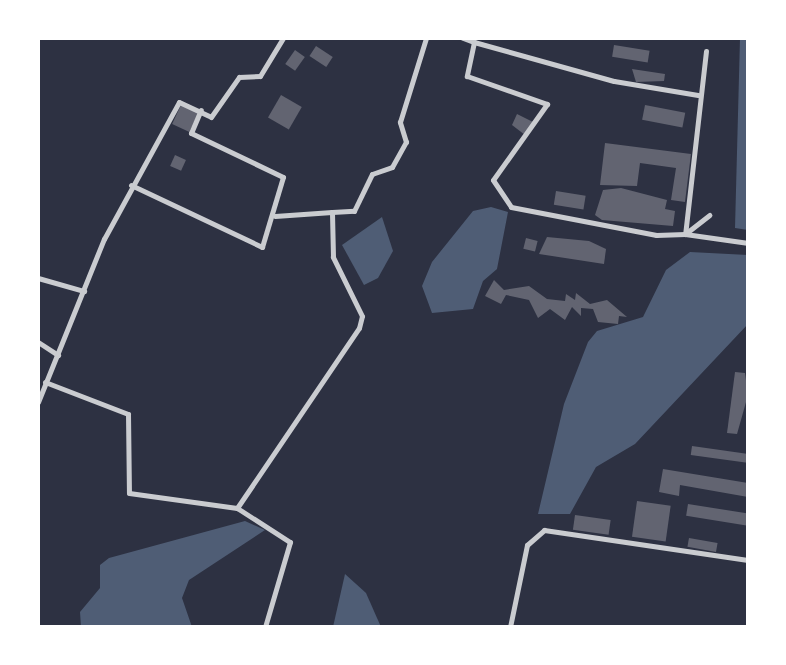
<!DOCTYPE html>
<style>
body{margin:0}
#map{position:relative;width:786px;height:665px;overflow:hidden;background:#2d3142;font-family:Signika,sans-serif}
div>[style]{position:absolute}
.water>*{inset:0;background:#4f5d75}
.building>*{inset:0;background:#626471;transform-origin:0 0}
.minor>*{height:5px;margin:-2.5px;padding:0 2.5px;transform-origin:2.5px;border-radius:2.5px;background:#caccd0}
span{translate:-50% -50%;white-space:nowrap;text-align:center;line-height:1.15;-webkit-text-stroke:8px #fff;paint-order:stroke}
.frame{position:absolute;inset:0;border:40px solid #fff;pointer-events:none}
</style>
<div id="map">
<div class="water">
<i style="clip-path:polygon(740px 38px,748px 38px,748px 230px,735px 228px)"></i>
<i style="clip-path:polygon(491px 207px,508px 212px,497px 269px,483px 281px,473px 309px,432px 313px,422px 286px,432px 262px,473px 211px)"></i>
<i style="clip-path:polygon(382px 217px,393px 251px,378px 278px,364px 285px,342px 245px)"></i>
<i style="clip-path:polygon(690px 252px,748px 255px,748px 324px,635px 444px,596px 467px,570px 514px,538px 514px,564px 404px,588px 342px,597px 331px,643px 317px,666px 270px)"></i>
<i style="clip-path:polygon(245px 521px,265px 530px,189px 580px,182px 598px,192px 627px,81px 627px,80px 612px,100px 588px,100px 565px,109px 558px)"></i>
<i style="clip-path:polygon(345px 574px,366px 593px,381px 627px,333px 627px)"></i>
</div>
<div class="building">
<i style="left:614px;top:45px;width:36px;height:12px;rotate:9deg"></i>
<i style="left:316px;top:46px;width:20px;height:12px;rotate:33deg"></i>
<i style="left:295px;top:50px;width:12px;height:17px;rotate:35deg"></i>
<i style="clip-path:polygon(632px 69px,665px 74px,664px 81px,636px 82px)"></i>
<i style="left:281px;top:95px;width:24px;height:26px;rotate:30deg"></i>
<i style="left:181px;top:105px;width:19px;height:21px;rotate:25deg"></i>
<i style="left:645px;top:105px;width:41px;height:15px;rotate:11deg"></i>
<i style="clip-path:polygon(517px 114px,533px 122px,525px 135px,512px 125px)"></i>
<i style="clip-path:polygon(605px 143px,691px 154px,685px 202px,671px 200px,676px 168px,640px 163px,637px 186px,600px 185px)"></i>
<i style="left:175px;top:155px;width:12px;height:12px;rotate:24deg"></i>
<i style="clip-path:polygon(621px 188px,667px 200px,665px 209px,675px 211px,673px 226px,602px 220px,595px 215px,603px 190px)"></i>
<i style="left:556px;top:191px;width:30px;height:14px;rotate:9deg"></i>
<i style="clip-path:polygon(547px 237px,589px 241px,606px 249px,604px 264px,539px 254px)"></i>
<i style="left:526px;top:238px;width:12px;height:11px;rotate:14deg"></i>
<i style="clip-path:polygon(494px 280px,504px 290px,529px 286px,547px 299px,565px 301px,566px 294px,575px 300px,576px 293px,590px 304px,607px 300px,627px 317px,619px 316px,618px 324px,598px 322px,593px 309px,581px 308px,581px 316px,572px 307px,565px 320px,550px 309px,538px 318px,529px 300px,506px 295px,501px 304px,485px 296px)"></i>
<i style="clip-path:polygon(735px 372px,745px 373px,748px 395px,737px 434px,727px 433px)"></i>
<i style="left:692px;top:446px;width:57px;height:9px;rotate:8deg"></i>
<i style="clip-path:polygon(663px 469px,748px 483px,748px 497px,680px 485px,679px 496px,659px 492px)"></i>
<i style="left:637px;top:501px;width:34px;height:36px;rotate:8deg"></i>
<i style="left:688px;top:504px;width:61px;height:12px;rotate:9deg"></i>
<i style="left:575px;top:515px;width:36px;height:15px;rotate:8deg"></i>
<i style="left:689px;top:538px;width:29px;height:9px;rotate:10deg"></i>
</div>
<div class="minor">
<i style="left:463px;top:38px;width:12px;rotate:20deg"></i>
<i style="left:474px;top:42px;width:35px;rotate:102deg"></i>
<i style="left:467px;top:76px;width:85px;rotate:19.3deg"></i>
<i style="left:547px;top:104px;width:93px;rotate:125.4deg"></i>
<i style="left:493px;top:180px;width:32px;rotate:56deg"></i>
<i style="left:511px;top:207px;width:148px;rotate:10.9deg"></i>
<i style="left:656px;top:235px;width:29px;rotate:-2deg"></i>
<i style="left:685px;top:234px;width:31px;rotate:-38deg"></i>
<i style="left:474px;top:42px;width:145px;rotate:15.6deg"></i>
<i style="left:614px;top:81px;width:85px;rotate:9.5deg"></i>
<i style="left:706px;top:51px;width:184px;rotate:96.5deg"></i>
<i style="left:685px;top:234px;width:64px;rotate:8.1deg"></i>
<i style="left:131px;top:185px;width:145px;rotate:25.3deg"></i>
<i style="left:262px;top:247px;width:73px;rotate:-73.3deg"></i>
<i style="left:283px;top:177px;width:102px;rotate:-154.4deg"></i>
<i style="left:191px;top:133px;width:25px;rotate:-67deg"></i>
<i style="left:275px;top:216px;width:57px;rotate:-4deg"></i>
<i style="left:38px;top:278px;width:48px;rotate:15.8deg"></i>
<i style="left:38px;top:342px;width:24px;rotate:33deg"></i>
<i style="left:45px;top:382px;width:89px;rotate:21.1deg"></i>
<i style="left:128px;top:414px;width:79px;rotate:89.3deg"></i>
<i style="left:129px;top:493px;width:109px;rotate:7.9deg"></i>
<i style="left:237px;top:508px;width:217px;rotate:-55.9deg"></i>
<i style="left:359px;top:328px;width:12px;rotate:-76deg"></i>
<i style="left:362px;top:316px;width:66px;rotate:-116.2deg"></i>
<i style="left:333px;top:257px;width:45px;rotate:-91.3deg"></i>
<i style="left:332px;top:212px;width:22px;rotate:-3deg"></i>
<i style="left:354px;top:211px;width:41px;rotate:-64.1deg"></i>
<i style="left:372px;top:174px;width:21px;rotate:-19deg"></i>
<i style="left:392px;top:167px;width:29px;rotate:-61deg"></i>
<i style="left:406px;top:142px;width:21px;rotate:-107deg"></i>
<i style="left:400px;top:122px;width:88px;rotate:-72.8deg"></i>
<i style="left:38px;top:402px;width:176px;rotate:-68deg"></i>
<i style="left:104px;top:239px;width:156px;rotate:-61.3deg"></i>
<i style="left:179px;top:102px;width:35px;rotate:25deg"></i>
<i style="left:211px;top:117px;width:49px;rotate:-55deg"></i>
<i style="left:239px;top:77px;width:21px;rotate:-3deg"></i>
<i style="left:260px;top:76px;width:44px;rotate:-58.8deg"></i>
<i style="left:237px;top:508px;width:63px;rotate:32.7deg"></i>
<i style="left:290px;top:542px;width:89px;rotate:106.4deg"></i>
<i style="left:510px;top:627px;width:84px;rotate:-78.3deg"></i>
<i style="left:527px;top:545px;width:23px;rotate:-41deg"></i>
<i style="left:544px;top:530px;width:206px;rotate:8.4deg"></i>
</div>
<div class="frame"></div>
</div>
